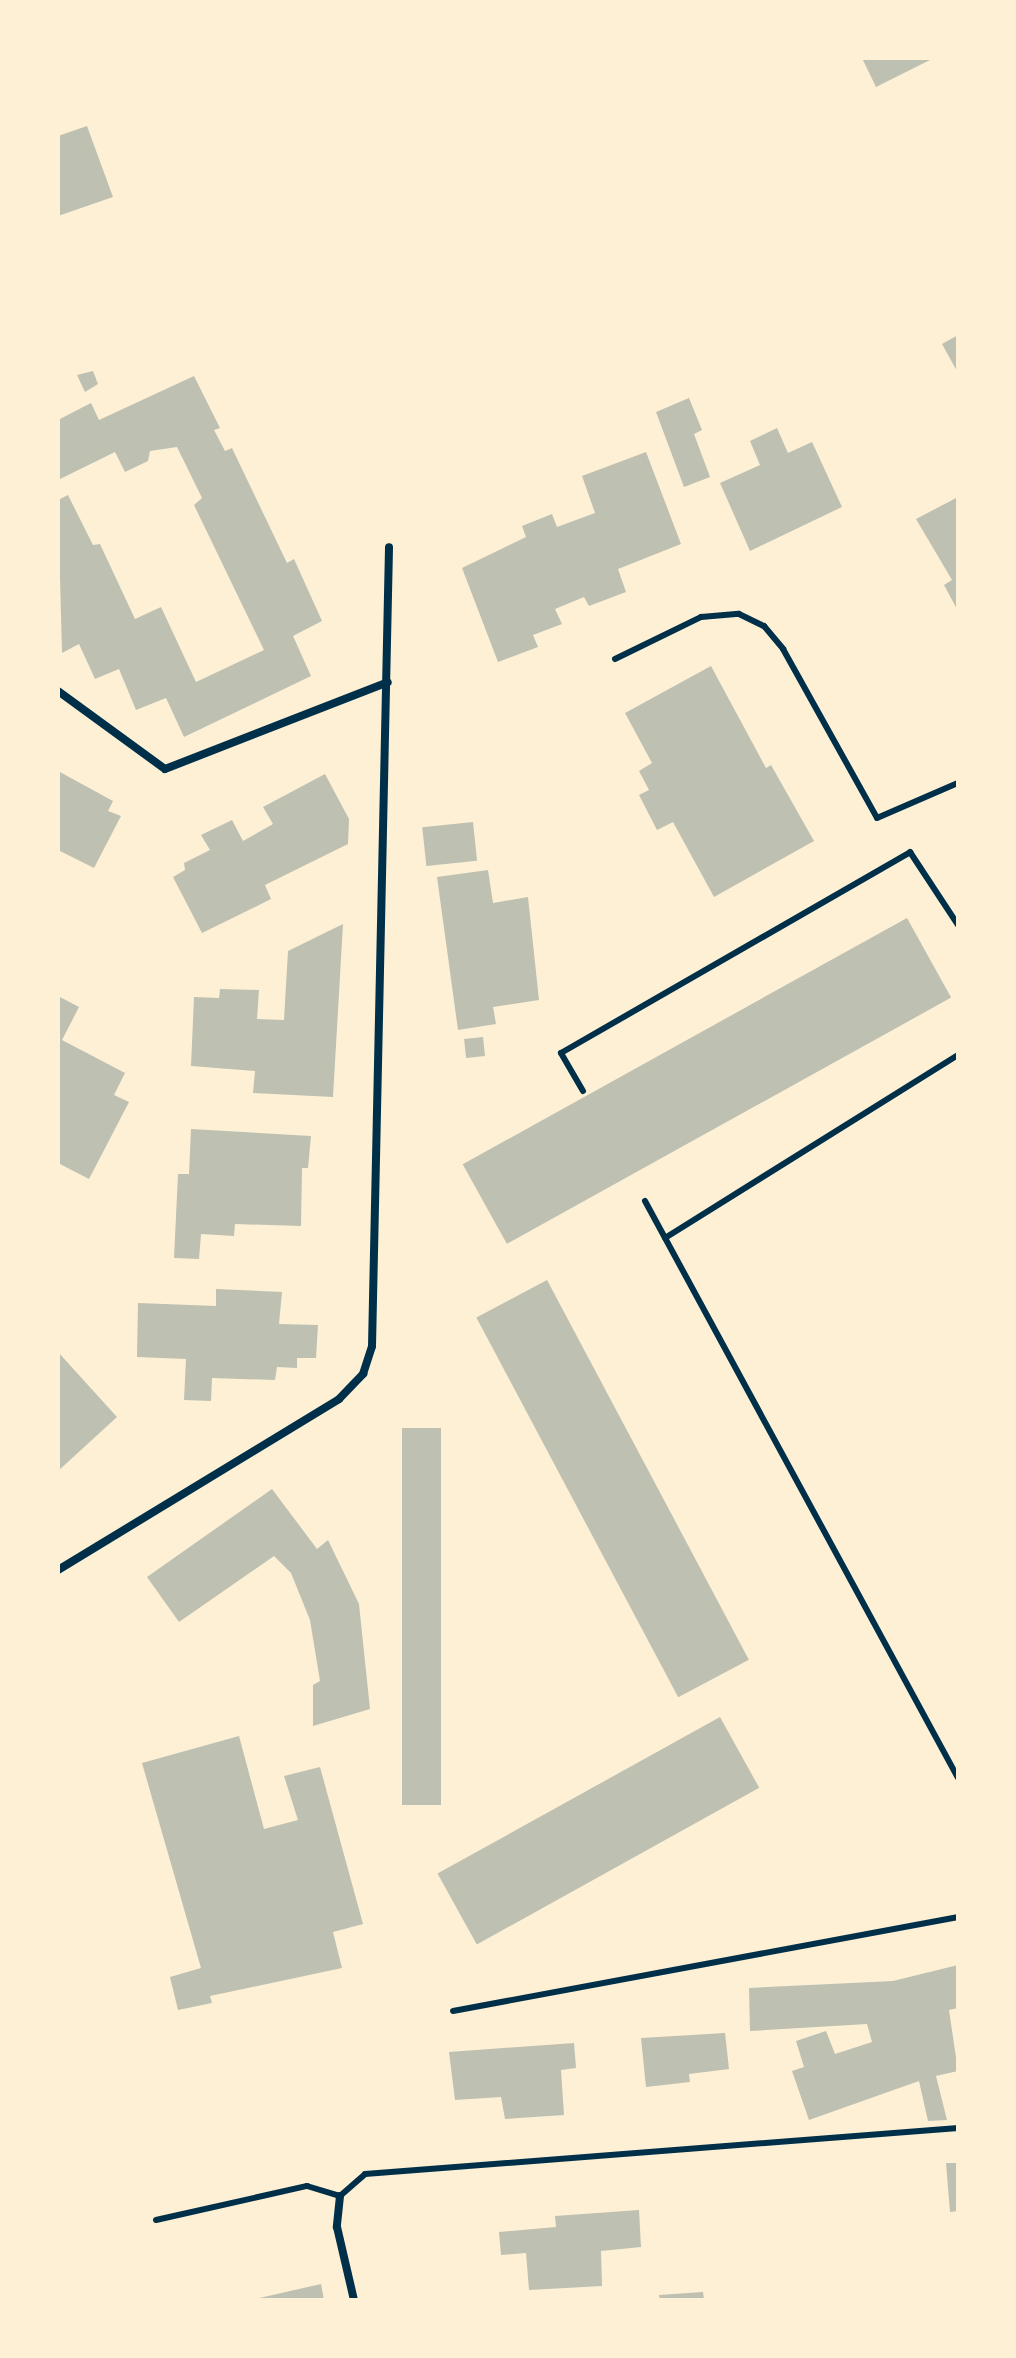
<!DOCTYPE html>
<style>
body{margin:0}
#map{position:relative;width:1016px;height:2358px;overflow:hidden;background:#fdf0d5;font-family:Ubuntu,sans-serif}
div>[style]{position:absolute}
.building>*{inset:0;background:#bec0b2;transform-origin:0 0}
.service>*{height:6px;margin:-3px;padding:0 3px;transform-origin:3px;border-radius:3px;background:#003049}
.minor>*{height:8px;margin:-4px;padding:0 4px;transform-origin:4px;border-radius:4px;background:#003049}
span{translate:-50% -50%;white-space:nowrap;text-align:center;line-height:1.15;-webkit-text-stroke:6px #fdf0d5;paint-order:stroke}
.frame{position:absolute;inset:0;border:60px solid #fdf0d5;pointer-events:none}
</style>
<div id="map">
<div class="building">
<i style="clip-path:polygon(862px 58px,934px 58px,876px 87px)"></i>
<i style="clip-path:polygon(87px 126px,113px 197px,58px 216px,58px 136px)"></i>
<i style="clip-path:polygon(958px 335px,958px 373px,942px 344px)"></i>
<i style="clip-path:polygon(93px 371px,98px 384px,85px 392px,77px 375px)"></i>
<i style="clip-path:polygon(194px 376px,220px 428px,214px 430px,225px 451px,232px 448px,287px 563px,294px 559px,322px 621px,293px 636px,311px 676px,184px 737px,166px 698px,136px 710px,119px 669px,95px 679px,79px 644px,62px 653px,58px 500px,68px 495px,93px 545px,100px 544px,135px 619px,161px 607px,196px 682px,264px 650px,194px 505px,202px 498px,177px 447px,150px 451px,148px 461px,125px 472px,115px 452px,58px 480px,58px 420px,91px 403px,99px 420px)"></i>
<i style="clip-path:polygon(689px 398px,702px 430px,694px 434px,710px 477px,684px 487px,656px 412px)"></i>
<i style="clip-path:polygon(777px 428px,788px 453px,812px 442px,842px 507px,750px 551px,720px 483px,760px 465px,750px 441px)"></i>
<i style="clip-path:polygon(646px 452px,681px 544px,618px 569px,626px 592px,589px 606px,584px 597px,555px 609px,562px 624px,533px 635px,538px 647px,498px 662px,462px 568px,526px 537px,522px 526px,552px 514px,557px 527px,595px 513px,582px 476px)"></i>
<i style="clip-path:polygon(958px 497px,958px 611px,944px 585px,952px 580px,916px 519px)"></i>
<i style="clip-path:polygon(711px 666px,766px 768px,771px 765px,814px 841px,714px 897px,673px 822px,657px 830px,639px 795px,649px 790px,639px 771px,652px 763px,625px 713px)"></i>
<i style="clip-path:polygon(58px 771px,113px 801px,108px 811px,121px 816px,94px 868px,58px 850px)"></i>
<i style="clip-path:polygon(325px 774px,349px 819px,348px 844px,265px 885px,271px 899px,202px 933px,173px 877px,185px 870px,184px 863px,210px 850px,201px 835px,232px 820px,243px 841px,273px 824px,263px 807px)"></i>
<i style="left:473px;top:822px;width:39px;height:51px;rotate:84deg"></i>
<i style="clip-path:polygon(488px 870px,493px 903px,528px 897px,539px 1000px,493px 1007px,496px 1024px,458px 1030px,437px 877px)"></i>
<i style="left:907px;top:918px;width:91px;height:508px;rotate:61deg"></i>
<i style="clip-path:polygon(343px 924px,333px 1097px,253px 1093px,255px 1071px,191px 1066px,194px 997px,219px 998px,220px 989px,259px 990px,257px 1019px,284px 1020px,288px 951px)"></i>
<i style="clip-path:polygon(58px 996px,79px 1007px,62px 1040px,125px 1073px,114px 1095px,129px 1102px,89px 1179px,58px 1163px)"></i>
<i style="left:483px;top:1037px;width:19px;height:19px;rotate:84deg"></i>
<i style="clip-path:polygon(191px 1129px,311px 1136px,308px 1168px,302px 1168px,301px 1226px,235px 1224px,234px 1236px,201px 1234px,199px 1259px,174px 1258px,178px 1174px,189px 1174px)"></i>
<i style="left:547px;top:1280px;width:430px;height:80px;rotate:62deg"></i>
<i style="clip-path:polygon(216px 1289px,282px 1292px,279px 1324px,318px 1325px,316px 1358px,297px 1358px,297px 1368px,277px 1367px,275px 1380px,212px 1378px,211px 1401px,184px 1400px,186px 1359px,137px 1357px,138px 1303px,216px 1306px)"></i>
<i style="clip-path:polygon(58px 1352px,117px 1417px,58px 1471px)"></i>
<i style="left:402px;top:1428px;width:39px;height:377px"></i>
<i style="clip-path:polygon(272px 1489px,317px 1549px,328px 1540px,359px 1604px,370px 1709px,313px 1726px,313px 1685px,320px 1681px,310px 1620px,291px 1573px,274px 1556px,179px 1622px,147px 1577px)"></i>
<i style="left:720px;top:1717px;width:81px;height:323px;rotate:61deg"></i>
<i style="clip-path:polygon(239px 1736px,264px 1829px,298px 1820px,284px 1776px,320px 1767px,363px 1924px,333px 1932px,342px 1968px,210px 1996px,212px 2003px,178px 2010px,170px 1977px,201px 1968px,142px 1763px)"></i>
<i style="clip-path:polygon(958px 1965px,958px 2008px,949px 2010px,958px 2071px,936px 2076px,947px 2120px,928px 2121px,919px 2081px,809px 2120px,792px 2071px,804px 2067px,796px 2041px,826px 2031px,835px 2054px,872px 2042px,867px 2024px,750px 2031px,749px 1988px,893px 1981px)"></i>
<i style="clip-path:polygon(725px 2033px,729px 2069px,689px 2074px,690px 2082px,646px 2087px,641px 2038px)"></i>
<i style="clip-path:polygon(574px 2043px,576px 2068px,561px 2070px,564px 2115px,505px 2119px,501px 2097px,455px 2100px,449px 2052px)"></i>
<i style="clip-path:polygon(946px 2163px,958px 2163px,958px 2211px,950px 2212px)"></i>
<i style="clip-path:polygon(639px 2210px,641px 2247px,601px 2251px,602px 2286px,529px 2290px,526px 2253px,501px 2255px,499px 2232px,556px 2227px,555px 2216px)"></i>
<i style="clip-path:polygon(321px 2284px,324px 2300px,255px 2300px,255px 2299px)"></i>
<i style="clip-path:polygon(703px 2292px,704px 2300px,660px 2300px,659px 2295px)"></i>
</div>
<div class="service">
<i style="left:615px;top:659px;width:96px;rotate:-26deg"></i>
<i style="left:701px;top:617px;width:38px;rotate:-5deg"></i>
<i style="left:739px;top:614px;width:28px;rotate:26deg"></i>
<i style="left:764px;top:626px;width:30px;rotate:50deg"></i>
<i style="left:783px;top:649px;width:193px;rotate:60.9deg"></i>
<i style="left:877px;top:818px;width:88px;rotate:-23.4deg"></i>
<i style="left:583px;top:1091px;width:44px;rotate:-120.1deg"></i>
<i style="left:561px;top:1053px;width:403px;rotate:-29.9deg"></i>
<i style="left:910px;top:852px;width:87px;rotate:56.7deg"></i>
<i style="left:645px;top:1201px;width:656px;rotate:61.52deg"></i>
<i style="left:665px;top:1238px;width:345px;rotate:-32deg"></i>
<i style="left:453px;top:2011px;width:514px;rotate:-10.54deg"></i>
<i style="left:156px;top:2220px;width:155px;rotate:-12.7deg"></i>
<i style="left:307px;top:2186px;width:34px;rotate:17deg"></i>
<i style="left:340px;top:2196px;width:33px;rotate:-41deg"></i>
<i style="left:365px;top:2174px;width:595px;rotate:-4.44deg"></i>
</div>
<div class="minor">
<i style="left:58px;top:691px;width:132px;rotate:36.1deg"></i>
<i style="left:165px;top:769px;width:239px;rotate:-21.3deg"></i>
<i style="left:58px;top:1570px;width:329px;rotate:-31.3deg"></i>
<i style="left:339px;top:1399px;width:35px;rotate:-46deg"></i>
<i style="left:363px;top:1374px;width:29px;rotate:-72deg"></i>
<i style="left:372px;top:1346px;width:799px;rotate:-88.78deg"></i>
<i style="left:340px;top:2196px;width:31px;rotate:96deg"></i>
<i style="left:337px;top:2227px;width:75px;rotate:76.9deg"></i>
</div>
<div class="frame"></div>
</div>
